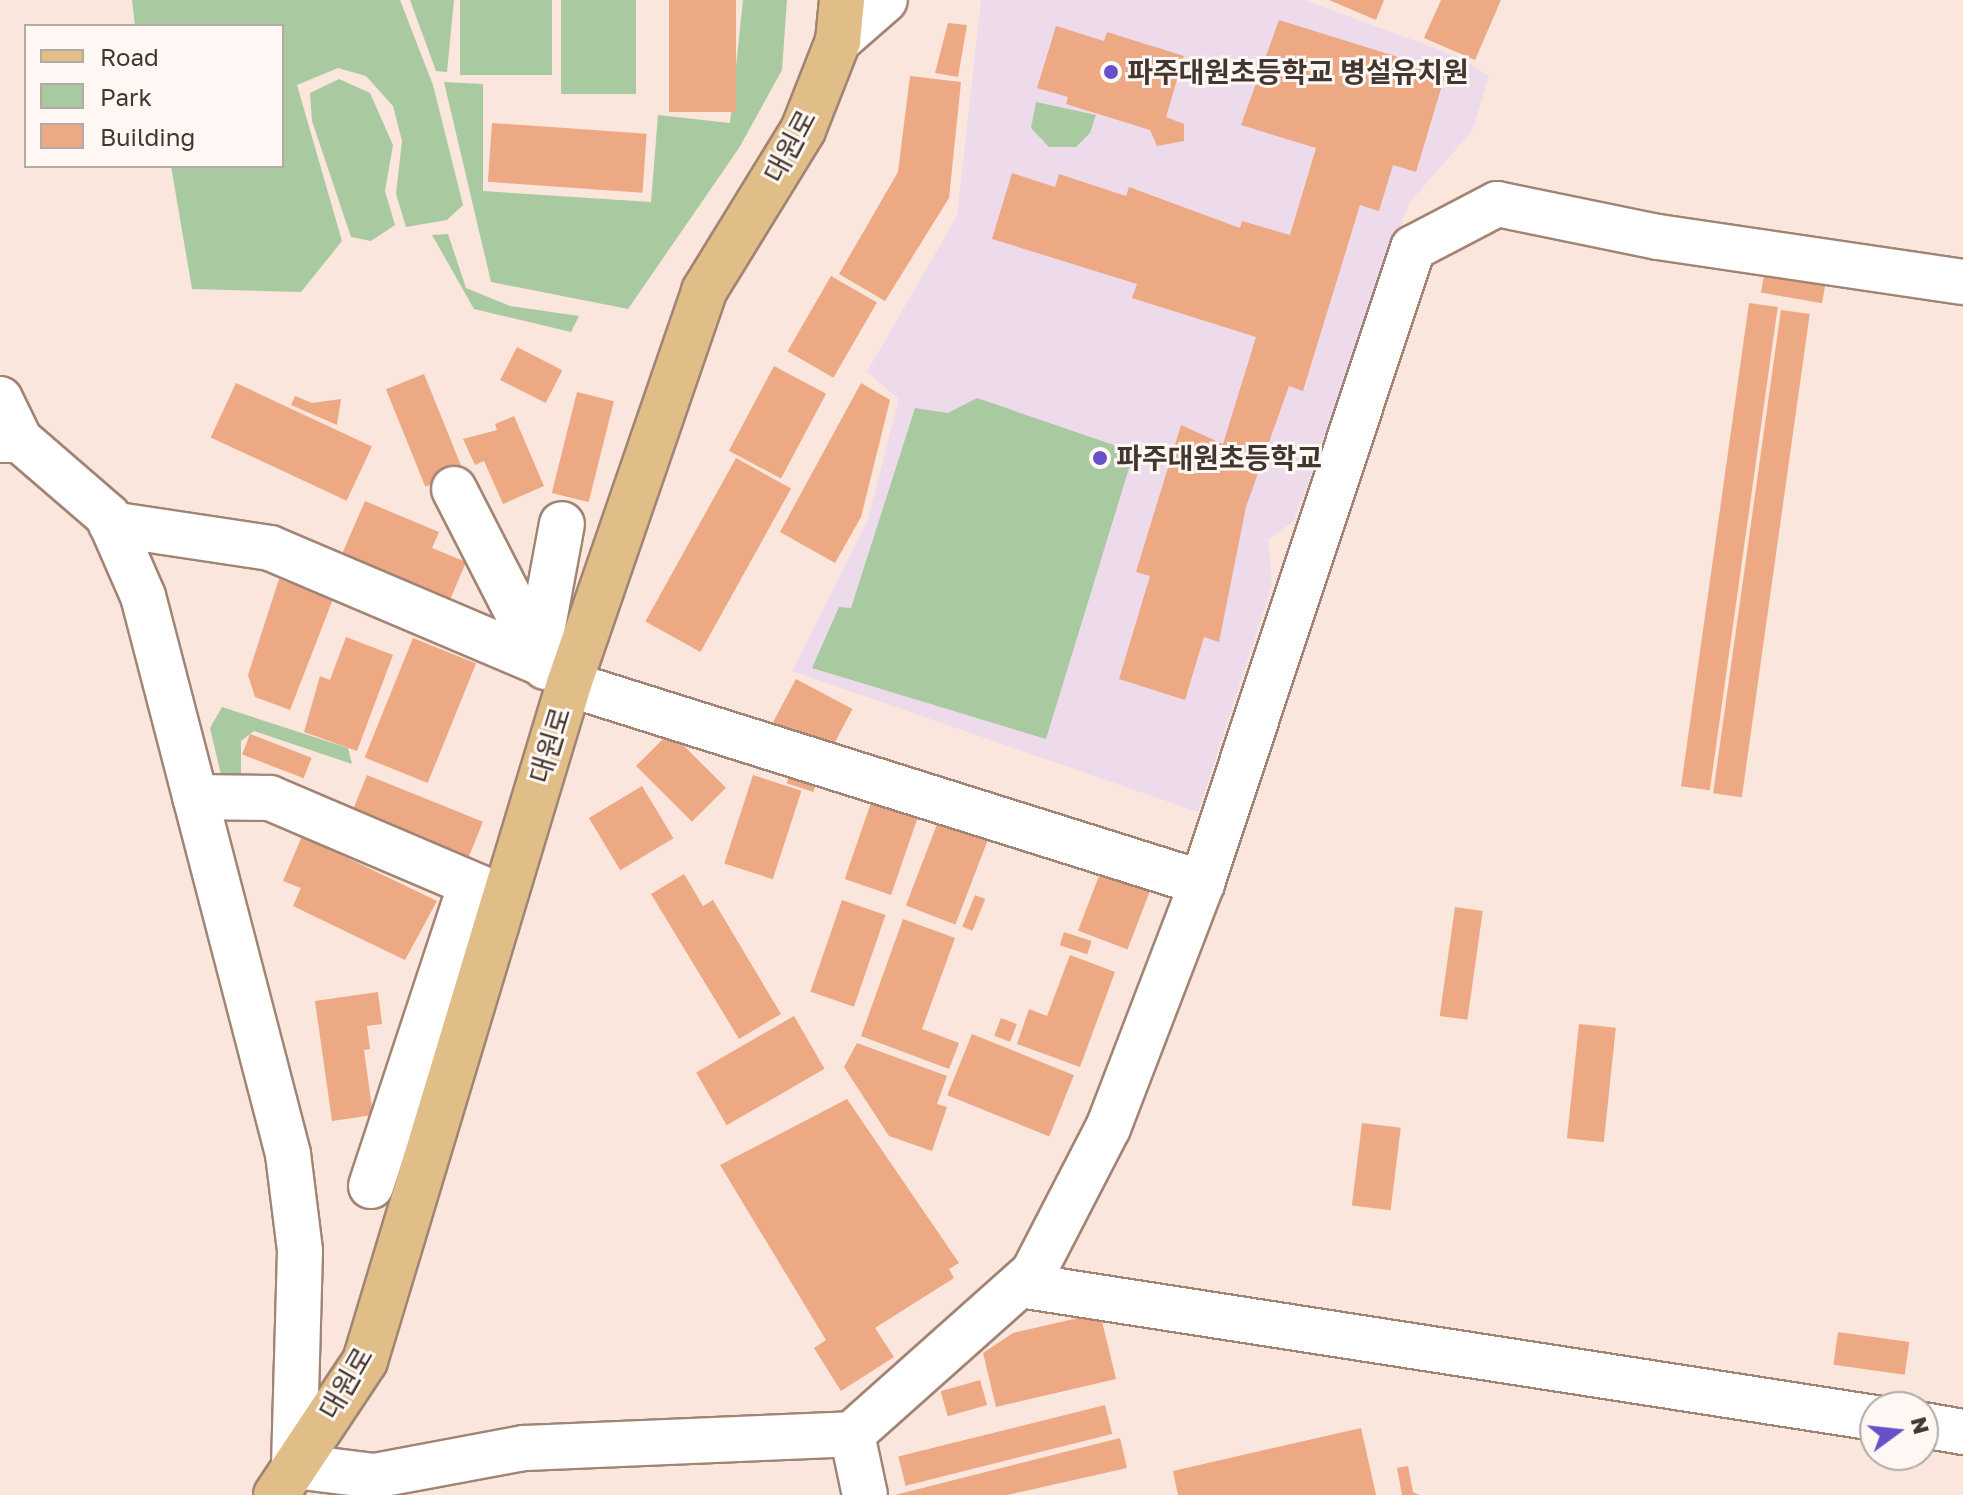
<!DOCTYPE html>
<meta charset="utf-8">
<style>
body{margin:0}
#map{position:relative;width:1963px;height:1495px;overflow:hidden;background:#fae6dc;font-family:"Golos Text","Noto Sans KR",sans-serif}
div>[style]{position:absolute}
.education>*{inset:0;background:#eddaeb}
.green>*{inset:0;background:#a9caa1;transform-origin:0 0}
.building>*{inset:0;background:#eca984;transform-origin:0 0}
.roads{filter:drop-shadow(2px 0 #a28474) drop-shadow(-2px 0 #a28474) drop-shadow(0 2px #a28474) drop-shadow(0 -2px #a28474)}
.minor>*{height:44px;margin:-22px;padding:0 22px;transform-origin:22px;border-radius:22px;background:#fff}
.major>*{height:44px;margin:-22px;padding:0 22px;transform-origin:22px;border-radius:22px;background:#e1be88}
.dots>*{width:22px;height:22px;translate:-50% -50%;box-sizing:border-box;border:4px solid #fef7f3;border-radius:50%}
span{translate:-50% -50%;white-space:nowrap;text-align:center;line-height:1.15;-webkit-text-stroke:6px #fef7f3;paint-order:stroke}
.poi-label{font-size:28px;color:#43362f;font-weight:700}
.left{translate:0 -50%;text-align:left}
.street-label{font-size:28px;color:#43362f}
.legend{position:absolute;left:24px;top:24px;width:260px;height:144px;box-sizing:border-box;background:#fef7f3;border:2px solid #b3aaa5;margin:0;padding:10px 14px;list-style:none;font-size:24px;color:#43362f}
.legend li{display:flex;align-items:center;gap:16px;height:40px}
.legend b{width:40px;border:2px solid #b3aaa5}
.north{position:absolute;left:1859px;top:1391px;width:80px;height:80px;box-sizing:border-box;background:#fef7f3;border:2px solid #b3aaa5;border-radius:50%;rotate:75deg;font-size:22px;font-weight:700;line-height:32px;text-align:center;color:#43362f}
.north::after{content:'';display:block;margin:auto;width:28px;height:36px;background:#6750c9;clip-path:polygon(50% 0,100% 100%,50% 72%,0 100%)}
</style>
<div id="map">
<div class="education">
<i style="clip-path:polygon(981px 0,1304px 0,1459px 57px,1489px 76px,1472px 131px,1409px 203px,1294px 521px,1268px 539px,1272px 585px,1198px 812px,792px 671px,868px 519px,899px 399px,867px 372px,957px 216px)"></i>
</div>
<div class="green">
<i style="clip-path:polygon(132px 0,400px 0,433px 85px,463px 205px,447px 220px,406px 227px,396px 194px,402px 141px,393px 106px,366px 76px,338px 68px,297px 85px,342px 241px,301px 292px,192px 289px,171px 166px,282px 166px,282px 26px,135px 26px)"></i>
<i style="clip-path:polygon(410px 0,454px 0,447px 72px,436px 71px)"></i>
<i style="left:460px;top:0;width:92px;height:75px"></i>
<i style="left:561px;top:0;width:75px;height:94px"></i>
<i style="clip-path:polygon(743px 0,787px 0,782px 70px,739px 148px,628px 309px,491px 282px,444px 82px,483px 84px,483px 191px,651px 202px,658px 115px,730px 123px)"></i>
<i style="clip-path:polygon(339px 79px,370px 93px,393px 145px,385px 191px,395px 225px,371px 241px,351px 237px,312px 121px,310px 93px)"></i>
<i style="clip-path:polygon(1036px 102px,1096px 115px,1090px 133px,1076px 147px,1049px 147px,1031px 128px)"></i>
<i style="clip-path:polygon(448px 234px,466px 288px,510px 306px,579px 316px,571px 332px,474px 309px,432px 235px)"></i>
<i style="clip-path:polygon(977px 398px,1134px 452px,1046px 739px,812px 668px,839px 607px,851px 608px,915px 408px,948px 413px)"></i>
<i style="clip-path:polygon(222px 707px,348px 748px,352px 764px,254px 731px,241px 741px,241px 776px,222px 779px,210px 728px)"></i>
</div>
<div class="building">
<i style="left:669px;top:0;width:67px;height:112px"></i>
<i style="clip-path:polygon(1329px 0,1384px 0,1376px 20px)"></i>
<i style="clip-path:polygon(1441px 0,1501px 0,1475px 60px,1424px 38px)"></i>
<i style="clip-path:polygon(1279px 20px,1446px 72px,1416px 172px,1393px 165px,1379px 211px,1360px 205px,1303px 391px,1289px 386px,1246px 507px,1219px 642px,1204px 637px,1185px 700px,1119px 679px,1150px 576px,1136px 572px,1181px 425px,1223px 444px,1256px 337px,1132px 298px,1137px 284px,992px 239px,1012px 173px,1055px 187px,1059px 174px,1126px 196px,1129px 187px,1240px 228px,1242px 221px,1290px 235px,1316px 148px,1241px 125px)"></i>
<i style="clip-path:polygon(948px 23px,967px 25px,958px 77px,935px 73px)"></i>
<i style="clip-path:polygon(1056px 26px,1104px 41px,1107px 32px,1184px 56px,1166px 117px,1184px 124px,1184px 141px,1157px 146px,1150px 130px,1066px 104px,1068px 97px,1037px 88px)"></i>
<i style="clip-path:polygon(910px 76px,961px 82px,949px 198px,885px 301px,839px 274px,898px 172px)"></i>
<i style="left:492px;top:123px;width:155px;height:59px;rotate:4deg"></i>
<i style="left:1766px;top:264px;width:62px;height:29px;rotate:10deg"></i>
<i style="left:831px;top:276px;width:53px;height:87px;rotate:30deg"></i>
<i style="left:1749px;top:303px;width:29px;height:488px;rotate:8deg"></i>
<i style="left:1781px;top:310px;width:29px;height:488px;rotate:8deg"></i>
<i style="left:517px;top:347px;width:51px;height:37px;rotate:27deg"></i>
<i style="left:774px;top:366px;width:59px;height:96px;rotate:28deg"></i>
<i style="left:424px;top:374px;width:105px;height:41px;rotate:68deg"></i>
<i style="left:236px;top:383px;width:150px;height:60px;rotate:25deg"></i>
<i style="clip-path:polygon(861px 383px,890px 400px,861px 517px,835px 563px,780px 532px)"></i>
<i style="left:577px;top:392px;width:38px;height:104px;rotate:14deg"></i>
<i style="clip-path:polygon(295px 396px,312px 403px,341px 399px,337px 425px,291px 405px)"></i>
<i style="clip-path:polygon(514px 416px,544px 486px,503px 504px,484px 461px,475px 465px,463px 439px,497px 430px,495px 424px)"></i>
<i style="left:736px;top:458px;width:63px;height:187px;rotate:29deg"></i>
<i style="clip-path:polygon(365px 501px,439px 532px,432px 548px,466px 562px,450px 600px,342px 554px)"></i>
<i style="clip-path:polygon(279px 579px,333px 599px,290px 710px,255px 697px,248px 675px)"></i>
<i style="clip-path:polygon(346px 637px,393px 655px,357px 751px,304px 732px,320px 676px,330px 680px)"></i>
<i style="left:413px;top:638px;width:68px;height:129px;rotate:22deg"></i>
<i style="left:796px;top:679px;width:64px;height:49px;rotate:28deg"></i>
<i style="left:670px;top:732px;width:79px;height:48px;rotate:45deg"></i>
<i style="left:250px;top:734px;width:66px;height:22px;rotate:21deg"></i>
<i style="left:791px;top:770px;width:28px;height:14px;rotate:18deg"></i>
<i style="left:367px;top:775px;width:125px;height:47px;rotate:22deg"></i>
<i style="left:753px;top:775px;width:51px;height:93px;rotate:18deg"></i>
<i style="left:642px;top:786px;width:61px;height:62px;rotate:59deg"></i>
<i style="left:874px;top:794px;width:49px;height:90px;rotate:19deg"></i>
<i style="left:941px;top:814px;width:53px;height:98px;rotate:21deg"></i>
<i style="clip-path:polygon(302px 836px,437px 901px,405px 960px,293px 906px,301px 888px,283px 881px)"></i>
<i style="left:1102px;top:868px;width:53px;height:67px;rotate:21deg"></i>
<i style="clip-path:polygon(684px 874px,703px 906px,713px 900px,781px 1014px,739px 1039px,651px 894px)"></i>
<i style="left:975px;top:895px;width:11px;height:34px;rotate:22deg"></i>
<i style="left:842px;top:900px;width:46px;height:97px;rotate:19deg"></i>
<i style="left:1455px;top:907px;width:28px;height:110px;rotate:8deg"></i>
<i style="clip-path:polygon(903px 919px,955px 938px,922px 1029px,959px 1043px,949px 1069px,861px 1036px)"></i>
<i style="left:1064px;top:932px;width:29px;height:14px;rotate:18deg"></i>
<i style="clip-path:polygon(1070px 955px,1115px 972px,1080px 1067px,1017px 1044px,1029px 1009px,1047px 1016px)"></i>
<i style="clip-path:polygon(378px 992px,382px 1024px,367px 1026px,370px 1049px,364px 1050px,373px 1115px,332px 1121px,315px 1001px)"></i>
<i style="left:794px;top:1016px;width:61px;height:113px;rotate:60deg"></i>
<i style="left:1001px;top:1018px;width:17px;height:19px;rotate:21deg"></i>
<i style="left:1579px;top:1024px;width:37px;height:115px;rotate:6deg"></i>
<i style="left:972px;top:1034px;width:110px;height:66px;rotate:22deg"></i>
<i style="clip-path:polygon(857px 1043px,947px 1076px,937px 1104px,947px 1107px,932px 1151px,889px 1136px,844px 1067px)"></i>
<i style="clip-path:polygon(847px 1099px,959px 1263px,949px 1269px,954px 1278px,875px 1328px,894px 1357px,841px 1391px,814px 1348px,826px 1340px,720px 1165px)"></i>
<i style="left:1362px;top:1123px;width:39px;height:83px;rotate:7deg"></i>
<i style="clip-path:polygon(1100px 1313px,1116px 1379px,996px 1407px,983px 1353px,1013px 1333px)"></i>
<i style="left:1838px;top:1332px;width:72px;height:33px;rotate:8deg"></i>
<i style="left:980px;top:1380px;width:26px;height:41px;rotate:74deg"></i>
<i style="left:1105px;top:1405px;width:30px;height:213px;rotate:76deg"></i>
<i style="clip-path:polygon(1361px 1428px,1376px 1495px,1178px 1495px,1173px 1471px)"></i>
<i style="clip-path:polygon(1120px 1438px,1127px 1468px,1007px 1495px,895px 1495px)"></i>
<i style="clip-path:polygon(1408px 1466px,1413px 1492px,1419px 1495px,1402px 1495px,1397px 1468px)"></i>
</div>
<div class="roads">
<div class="minor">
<i style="left:838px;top:41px;width:62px;rotate:-41.1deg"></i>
<i style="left:0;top:399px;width:46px;rotate:64deg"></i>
<i style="left:0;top:440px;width:20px"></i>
<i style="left:20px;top:440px;width:116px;rotate:40.8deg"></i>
<i style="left:108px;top:516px;width:87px;rotate:66.4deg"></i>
<i style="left:143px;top:596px;width:577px;rotate:75.43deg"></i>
<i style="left:288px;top:1154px;width:98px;rotate:82.9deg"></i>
<i style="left:300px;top:1251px;width:215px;rotate:91.6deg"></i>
<i style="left:294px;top:1466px;width:81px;rotate:7.1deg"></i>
<i style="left:374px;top:1476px;width:153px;rotate:-10.6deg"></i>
<i style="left:524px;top:1448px;width:328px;rotate:-2.4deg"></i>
<i style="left:852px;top:1434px;width:242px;rotate:-41.7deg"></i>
<i style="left:1033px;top:1273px;width:163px;rotate:-62.7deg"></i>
<i style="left:1108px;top:1128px;width:262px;rotate:-69deg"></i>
<i style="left:1202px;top:883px;width:669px;rotate:-71.62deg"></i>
<i style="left:1413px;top:248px;width:95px;rotate:-27.6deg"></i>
<i style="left:1497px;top:204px;width:164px;rotate:11.6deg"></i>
<i style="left:1658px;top:237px;width:308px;rotate:8.4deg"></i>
<i style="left:454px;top:489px;width:200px;rotate:62.9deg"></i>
<i style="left:111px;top:524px;width:161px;rotate:8.6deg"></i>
<i style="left:270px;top:548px;width:327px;rotate:23deg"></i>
<i style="left:538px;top:653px;width:131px;rotate:-79.5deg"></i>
<i style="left:569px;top:684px;width:664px;rotate:17.45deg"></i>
<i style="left:195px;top:797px;width:75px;rotate:0.8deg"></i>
<i style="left:270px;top:798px;width:254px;rotate:23.1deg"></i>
<i style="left:371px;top:1186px;width:315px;rotate:-71.7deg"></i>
<i style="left:1020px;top:1285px;width:865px;rotate:8.84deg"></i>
<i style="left:1923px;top:1425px;width:41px;rotate:9.9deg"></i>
<i style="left:852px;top:1434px;width:62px;rotate:78deg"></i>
</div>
<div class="major">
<i style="left:276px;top:1495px;width:161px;rotate:-56.4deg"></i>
<i style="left:365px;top:1361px;width:707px;rotate:-73.23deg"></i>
<i style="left:569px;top:684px;width:416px;rotate:-71deg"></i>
<i style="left:704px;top:291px;width:189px;rotate:-58.4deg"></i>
<i style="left:803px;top:130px;width:96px;rotate:-68.5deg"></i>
<i style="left:838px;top:41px;width:41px;rotate:-84.4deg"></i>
</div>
</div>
<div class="dots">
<i style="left:1111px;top:72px;background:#6750c9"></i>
<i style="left:1100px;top:458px;background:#6750c9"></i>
</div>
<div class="poi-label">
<span class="left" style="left:1127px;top:72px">파주대원초등학교 병설유치원</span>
<span class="left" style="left:1116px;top:458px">파주대원초등학교</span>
</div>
<div class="street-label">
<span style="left:790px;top:146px;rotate:-62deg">대원로</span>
<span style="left:550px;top:745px;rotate:-73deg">대원로</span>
<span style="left:346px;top:1383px;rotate:-60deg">대원로</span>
</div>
<ul class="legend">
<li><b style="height:10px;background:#e1be88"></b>Road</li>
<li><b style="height:22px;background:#a9caa1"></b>Park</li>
<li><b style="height:22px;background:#eca984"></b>Building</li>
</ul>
<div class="north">N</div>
</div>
